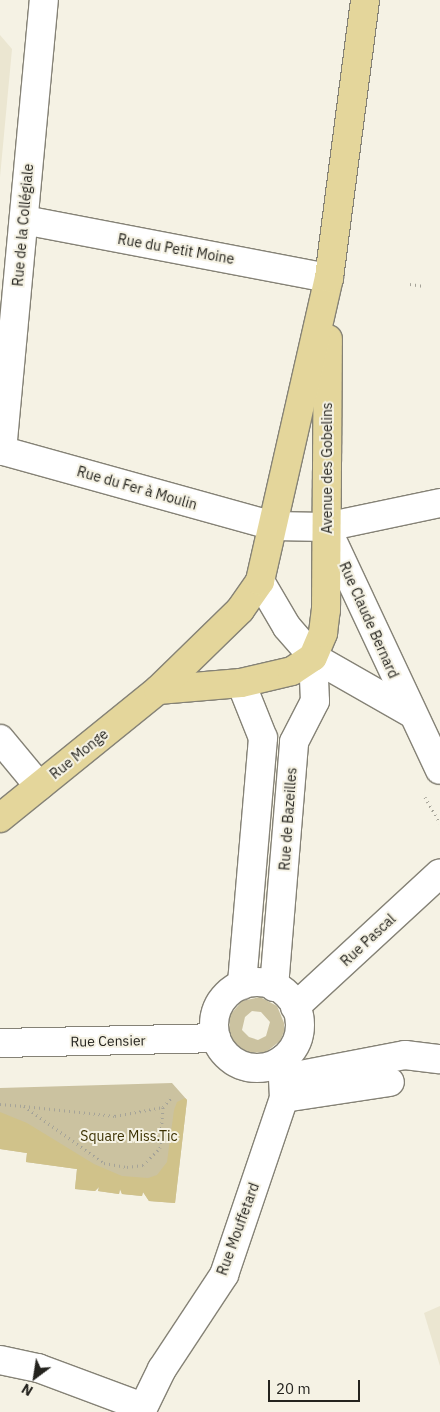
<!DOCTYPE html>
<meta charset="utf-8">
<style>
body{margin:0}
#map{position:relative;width:440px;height:1412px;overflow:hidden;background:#f5f2e4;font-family:"IBM Plex Sans",sans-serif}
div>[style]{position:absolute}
.built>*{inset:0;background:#ebe6d1}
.green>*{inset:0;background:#cbc2a0}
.forest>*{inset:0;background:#d0c28a}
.path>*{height:3px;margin-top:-1.5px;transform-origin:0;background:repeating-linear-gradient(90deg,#a5a398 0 1px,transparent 0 5px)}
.roads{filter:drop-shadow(1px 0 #858276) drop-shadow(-1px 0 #858276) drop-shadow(0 1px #858276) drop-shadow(0 -1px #858276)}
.minor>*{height:28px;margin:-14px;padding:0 14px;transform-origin:14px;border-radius:14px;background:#fff}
.minor>.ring{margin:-14px;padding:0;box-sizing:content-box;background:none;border:28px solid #fff;border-radius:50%}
.major>*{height:28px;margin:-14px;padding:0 14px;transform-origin:14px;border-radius:14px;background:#e4d69b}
span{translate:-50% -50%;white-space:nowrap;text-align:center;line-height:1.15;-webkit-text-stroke:4px #f5f2e4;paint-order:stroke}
.street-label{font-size:14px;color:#24231e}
.park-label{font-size:14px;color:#3b3002}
.north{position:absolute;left:10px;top:1352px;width:50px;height:50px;-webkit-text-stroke:4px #f5f2e4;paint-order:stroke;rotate:211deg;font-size:14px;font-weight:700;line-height:20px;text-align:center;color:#24231e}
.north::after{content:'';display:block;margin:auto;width:18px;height:22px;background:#24231e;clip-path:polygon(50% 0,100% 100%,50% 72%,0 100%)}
.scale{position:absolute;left:268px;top:1380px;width:92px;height:22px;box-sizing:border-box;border:2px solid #24231e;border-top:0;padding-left:6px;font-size:15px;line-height:18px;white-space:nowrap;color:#24231e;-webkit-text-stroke:4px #f5f2e4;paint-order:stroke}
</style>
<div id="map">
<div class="built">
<i style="clip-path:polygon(0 35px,12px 49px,0 177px)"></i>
<i style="clip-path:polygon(440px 1306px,440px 1366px,424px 1313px)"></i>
</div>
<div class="green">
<i style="clip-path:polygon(evenodd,260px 997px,277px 1006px,284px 1023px,284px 1032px,280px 1041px,266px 1052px,248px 1053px,233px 1042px,229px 1033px,230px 1015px,242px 1001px,260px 997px,252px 1011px,261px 1012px,270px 1022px,266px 1036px,258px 1040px,249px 1037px,242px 1030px,245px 1017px,252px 1011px)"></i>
<i style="clip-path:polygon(172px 1083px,187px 1100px,175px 1203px,149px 1201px,143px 1192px,142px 1196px,122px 1194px,120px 1189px,119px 1194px,98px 1191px,99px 1187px,95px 1191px,75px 1189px,77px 1169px,26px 1162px,27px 1153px,0 1149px,0 1088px)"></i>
</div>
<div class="forest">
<i style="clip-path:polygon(185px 1098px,187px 1100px,175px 1203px,149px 1201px,143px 1192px,142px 1196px,122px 1194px,120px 1189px,119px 1194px,98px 1191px,99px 1187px,95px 1191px,75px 1189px,77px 1169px,26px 1162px,27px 1153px,0 1149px,0 1112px,27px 1123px,94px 1164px,122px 1176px,148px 1178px,157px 1175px,167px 1162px,174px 1110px,177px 1102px)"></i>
</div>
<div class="path">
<i style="left:410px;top:284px;width:14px;rotate:8deg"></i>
<i style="left:425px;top:797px;width:30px;rotate:60deg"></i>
<i style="left:0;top:1104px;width:24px;rotate:5deg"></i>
<i style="left:24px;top:1106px;width:98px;rotate:35.5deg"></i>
<i style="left:104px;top:1163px;width:23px;rotate:10deg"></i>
<i style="left:127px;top:1167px;width:16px;rotate:-7deg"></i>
<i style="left:143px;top:1165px;width:24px;rotate:-45deg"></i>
<i style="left:160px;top:1148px;width:41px;rotate:-85.8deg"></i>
<i style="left:163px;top:1107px;width:13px;rotate:-48deg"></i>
<i style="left:24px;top:1106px;width:92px;rotate:6.3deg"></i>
<i style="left:115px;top:1116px;width:49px;rotate:-10.6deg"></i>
</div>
<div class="roads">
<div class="minor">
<i style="left:24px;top:220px;width:310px;rotate:10.8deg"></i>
<i style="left:0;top:450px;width:284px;rotate:15.5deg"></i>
<i style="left:274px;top:526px;width:52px;rotate:1.1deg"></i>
<i style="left:326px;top:527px;width:116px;rotate:-11.9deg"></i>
<i style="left:2px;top:451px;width:453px;rotate:-84.7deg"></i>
<i style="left:326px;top:527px;width:268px;rotate:64.9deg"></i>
<i style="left:260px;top:581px;width:53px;rotate:59.6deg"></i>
<i style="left:287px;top:627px;width:40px;rotate:49deg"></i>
<i style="left:313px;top:657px;width:113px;rotate:29.7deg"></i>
<i style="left:241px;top:683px;width:59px;rotate:68.2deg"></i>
<i style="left:263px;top:738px;width:248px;rotate:94.9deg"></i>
<i style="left:0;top:739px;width:61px;rotate:50.3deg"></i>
<i class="ring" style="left:214px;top:982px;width:58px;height:58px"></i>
<i style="left:274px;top:987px;width:246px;rotate:-85.3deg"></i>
<i style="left:294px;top:742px;width:46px;rotate:-62.9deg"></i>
<i style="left:315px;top:701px;width:44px;rotate:-92.6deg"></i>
<i style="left:295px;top:1007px;width:197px;rotate:-42.7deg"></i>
<i style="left:0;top:1043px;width:216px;rotate:-1.3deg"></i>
<i style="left:285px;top:1078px;width:122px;rotate:-10.9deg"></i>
<i style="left:405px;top:1055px;width:35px;rotate:7deg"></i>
<i style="left:284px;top:1098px;width:107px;rotate:-8.6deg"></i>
<i style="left:0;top:1360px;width:39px;rotate:12deg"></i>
<i style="left:38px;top:1368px;width:112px;rotate:20.4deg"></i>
<i style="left:141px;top:1412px;width:48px;rotate:-64deg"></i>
<i style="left:162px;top:1369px;width:113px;rotate:-56.6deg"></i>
<i style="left:224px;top:1275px;width:187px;rotate:-71.3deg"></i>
<i style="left:284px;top:1098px;width:38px;rotate:-93deg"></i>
</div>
<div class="major">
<i style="left:158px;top:690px;width:83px;rotate:-4.8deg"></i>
<i style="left:241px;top:683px;width:52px;rotate:-13.2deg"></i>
<i style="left:292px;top:671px;width:25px;rotate:-34deg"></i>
<i style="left:313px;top:657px;width:26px;rotate:-67deg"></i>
<i style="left:323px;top:633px;width:23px;rotate:-83deg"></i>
<i style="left:326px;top:610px;width:271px;rotate:-89.6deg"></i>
<i style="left:0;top:818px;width:203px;rotate:-39deg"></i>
<i style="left:158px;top:690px;width:115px;rotate:-44.3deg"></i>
<i style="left:240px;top:610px;width:35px;rotate:-55deg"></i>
<i style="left:260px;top:581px;width:311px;rotate:-77.2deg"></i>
<i style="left:329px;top:278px;width:280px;rotate:-82.6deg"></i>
</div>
</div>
<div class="street-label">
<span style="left:23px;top:225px;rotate:-85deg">Rue de la Collégiale</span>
<span style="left:176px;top:249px;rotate:10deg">Rue du Petit Moine</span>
<span style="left:327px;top:468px;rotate:-90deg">Avenue des Gobelins</span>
<span style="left:137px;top:488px;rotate:16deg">Rue du Fer à Moulin</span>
<span style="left:369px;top:620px;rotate:66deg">Rue Claude Bernard</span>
<span style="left:79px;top:754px;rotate:-39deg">Rue Monge</span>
<span style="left:288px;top:819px;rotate:-86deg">Rue de Bazeilles</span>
<span style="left:368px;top:940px;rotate:-43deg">Rue Pascal</span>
<span style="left:108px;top:1041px;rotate:-1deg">Rue Censier</span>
<span style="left:238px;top:1229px;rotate:-70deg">Rue Mouffetard</span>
</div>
<div class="park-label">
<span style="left:129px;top:1136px">Square Miss.Tic</span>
</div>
<div class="north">N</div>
<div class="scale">20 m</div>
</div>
